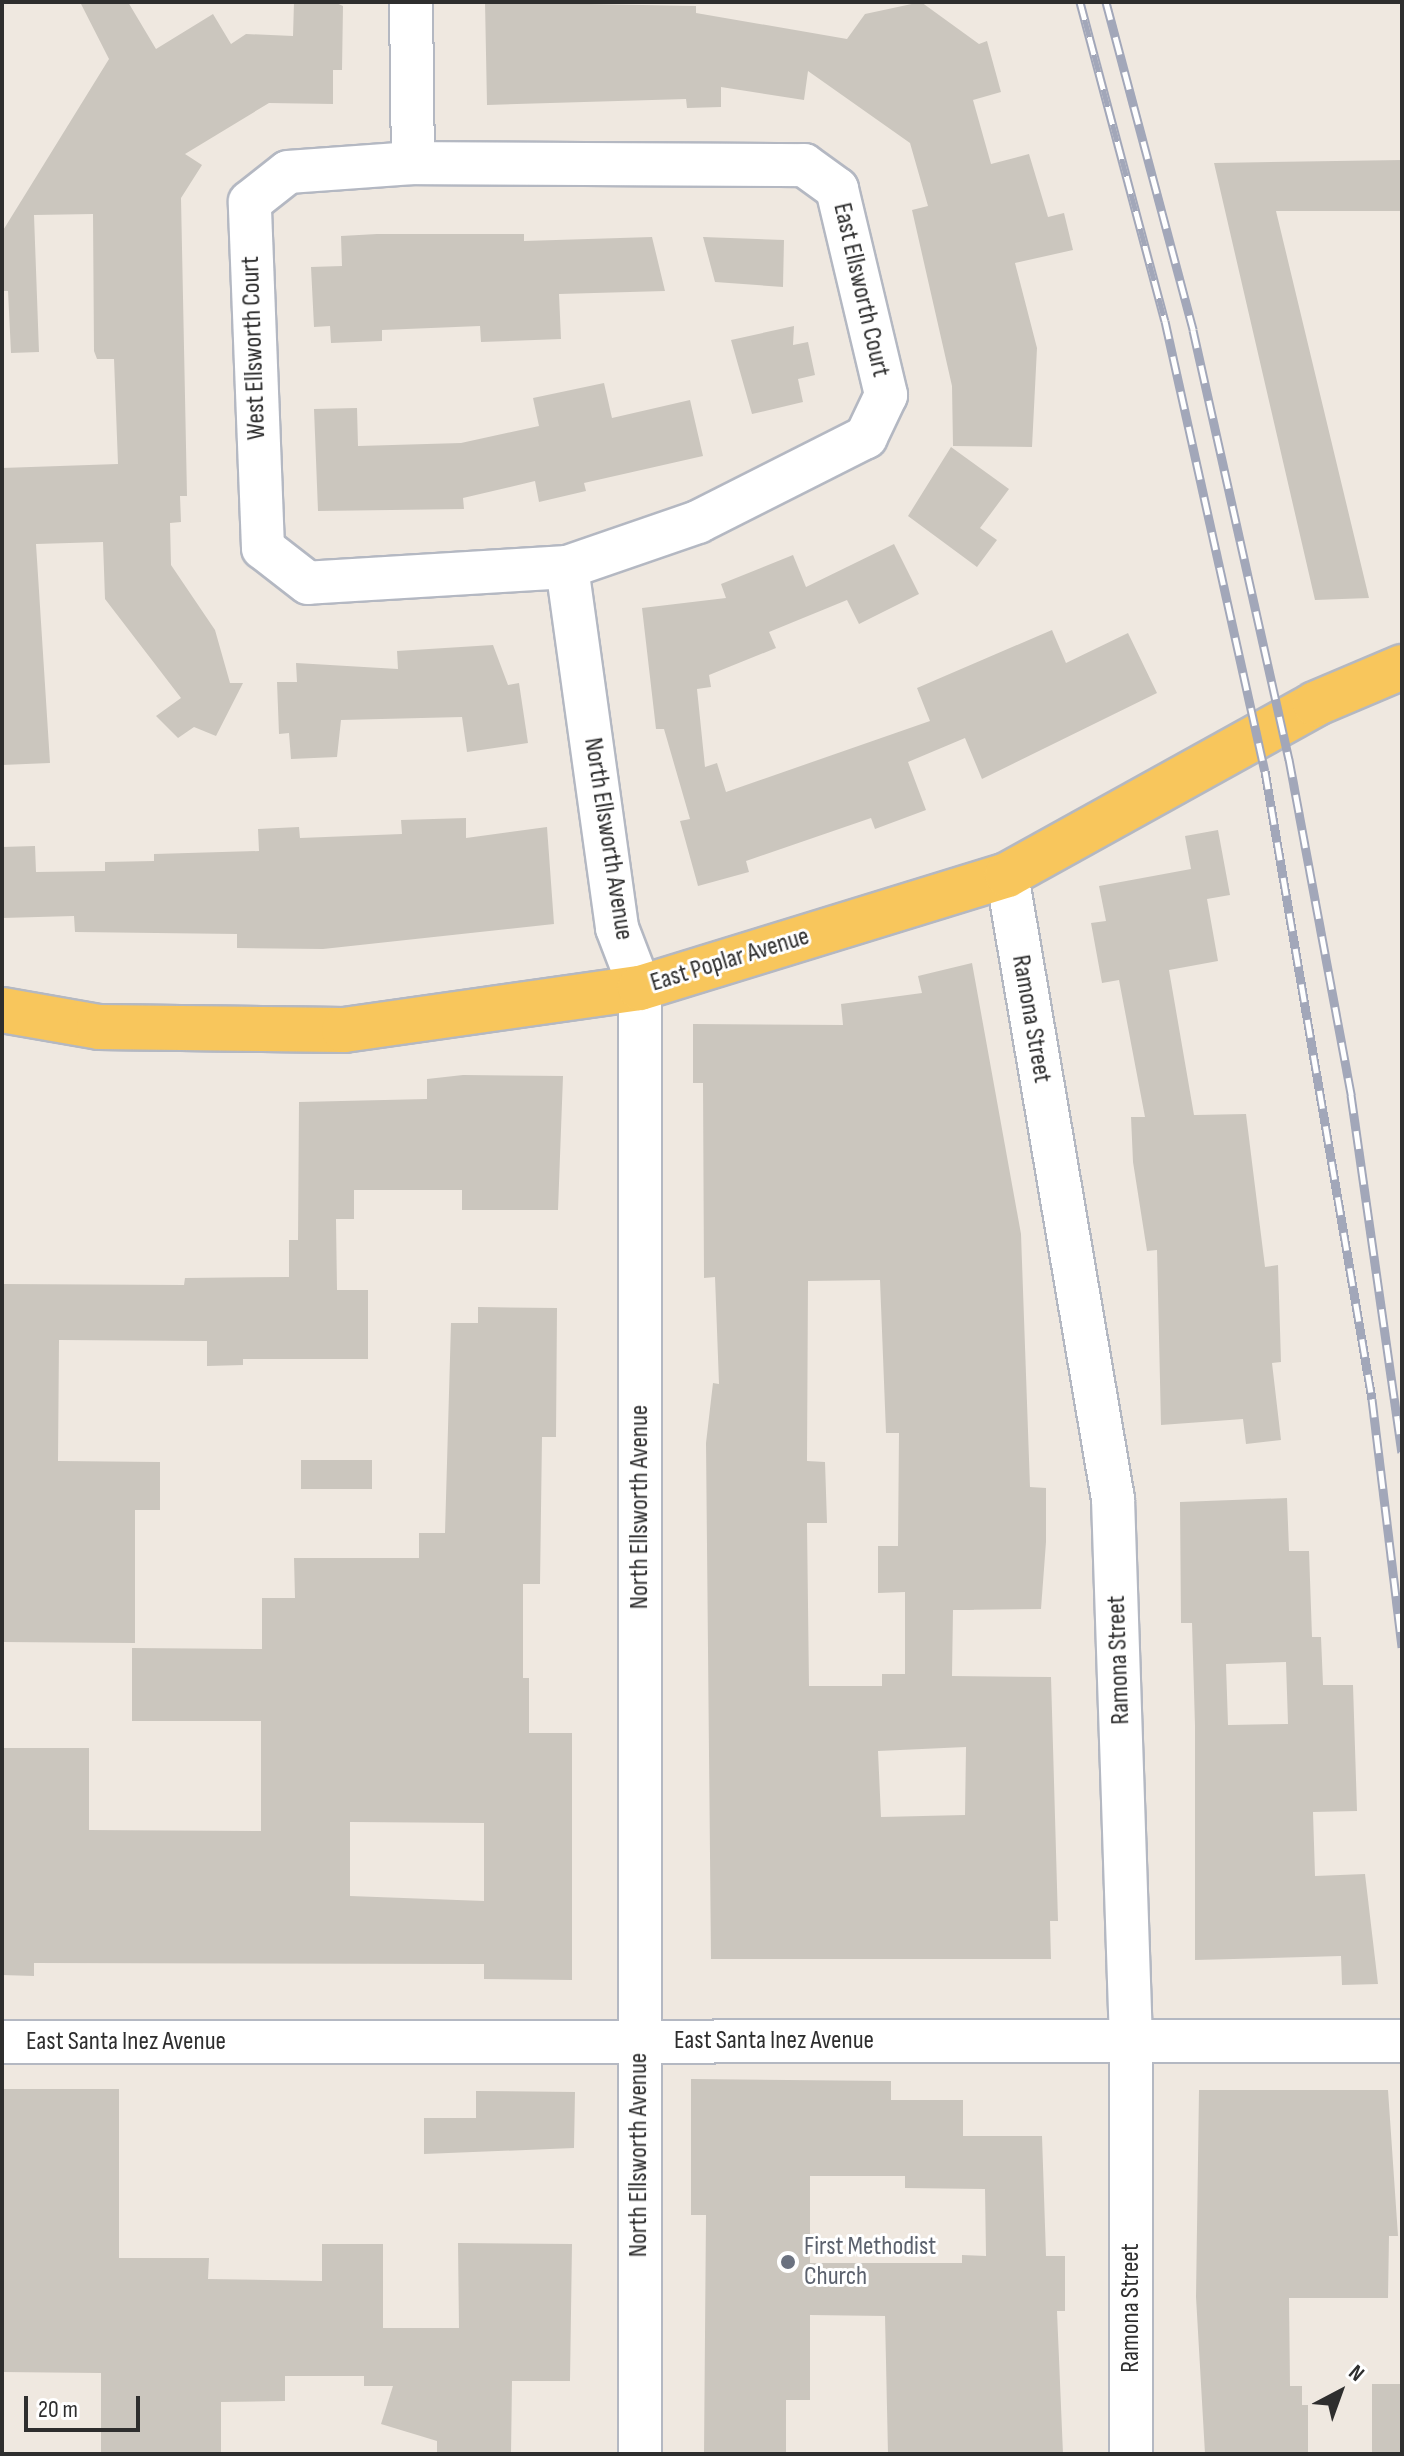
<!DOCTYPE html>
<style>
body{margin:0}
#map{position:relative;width:1404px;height:2456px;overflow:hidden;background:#efe8e0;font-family:"Sofia Sans Condensed",sans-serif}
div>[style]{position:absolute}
.building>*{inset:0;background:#cbc6be;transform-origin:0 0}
.roads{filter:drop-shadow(2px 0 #b4b8c2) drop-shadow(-2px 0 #b4b8c2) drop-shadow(0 2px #b4b8c2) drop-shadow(0 -2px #b4b8c2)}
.minor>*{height:42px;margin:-21px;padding:0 21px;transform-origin:21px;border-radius:21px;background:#fff}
.major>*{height:44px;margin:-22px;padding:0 22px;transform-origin:22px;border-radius:22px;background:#f8c65c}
.rail>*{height:9px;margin-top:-4.5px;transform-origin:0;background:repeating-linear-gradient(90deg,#fff 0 18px,#a2a7b9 0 36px);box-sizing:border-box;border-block:2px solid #a2a7b9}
.dots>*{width:22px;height:22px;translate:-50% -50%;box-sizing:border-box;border:4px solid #fff;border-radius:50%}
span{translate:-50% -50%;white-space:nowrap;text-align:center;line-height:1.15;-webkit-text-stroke:6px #fff;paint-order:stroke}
.street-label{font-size:26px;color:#2e2e2e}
.worship-label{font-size:26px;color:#5b616d}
.left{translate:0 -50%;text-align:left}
.frame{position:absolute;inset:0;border:4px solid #2e2e2e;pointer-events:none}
.north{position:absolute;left:1300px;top:2352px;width:80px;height:80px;-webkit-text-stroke:6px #fff;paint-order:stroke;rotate:41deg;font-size:22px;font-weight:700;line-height:32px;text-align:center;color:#2e2e2e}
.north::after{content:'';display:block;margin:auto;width:28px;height:36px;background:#2e2e2e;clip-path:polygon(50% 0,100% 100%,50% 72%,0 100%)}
.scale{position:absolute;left:24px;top:2396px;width:116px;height:36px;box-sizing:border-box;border:4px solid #2e2e2e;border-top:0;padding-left:10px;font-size:24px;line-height:28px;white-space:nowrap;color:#2e2e2e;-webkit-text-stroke:6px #fff;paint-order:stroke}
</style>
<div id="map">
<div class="building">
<i style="clip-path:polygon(80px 2px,128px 2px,156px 49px,213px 14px,231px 44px,246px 34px,293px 36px,294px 2px,334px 2px,343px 6px,342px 70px,333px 70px,333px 104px,269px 103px,185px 154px,202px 165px,181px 198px,187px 496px,180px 496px,181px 522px,170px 523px,171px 565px,215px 630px,230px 683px,243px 683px,216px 736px,194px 727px,178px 738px,156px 716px,181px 698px,105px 599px,103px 542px,36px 544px,50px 763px,2px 765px,2px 468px,118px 464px,114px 359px,97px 359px,94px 351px,93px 214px,34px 215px,39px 352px,11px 353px,8px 291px,2px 291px,2px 232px,109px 59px)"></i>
<i style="clip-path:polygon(485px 2px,696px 6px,696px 13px,847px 39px,865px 14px,921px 2px,979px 44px,987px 41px,1001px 92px,973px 100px,991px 164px,1029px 154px,1048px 217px,1064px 213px,1073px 250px,1015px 263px,1037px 348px,1032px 447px,953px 446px,952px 386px,912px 210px,928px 206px,910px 143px,808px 71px,804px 100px,721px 87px,721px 107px,687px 108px,686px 99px,487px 105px)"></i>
<i style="clip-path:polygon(1402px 160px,1402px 211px,1276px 211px,1369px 598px,1315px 600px,1214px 163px)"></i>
<i style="clip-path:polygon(377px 234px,524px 234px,524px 241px,652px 237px,665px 291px,559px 294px,561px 339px,481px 342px,480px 326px,382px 330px,382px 341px,331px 343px,330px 326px,314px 327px,311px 267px,342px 266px,341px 236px)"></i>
<i style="clip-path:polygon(703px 237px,784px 240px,783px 287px,715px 282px)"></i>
<i style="clip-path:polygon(794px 326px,793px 345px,808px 342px,815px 375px,798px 379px,803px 402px,752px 414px,731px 340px)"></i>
<i style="clip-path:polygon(604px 383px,612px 418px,690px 400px,703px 456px,584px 483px,586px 491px,539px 502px,535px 481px,463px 498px,464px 509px,318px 511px,314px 409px,357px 408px,358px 446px,461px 443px,539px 426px,533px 398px)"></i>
<i style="clip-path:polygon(951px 447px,1009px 489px,980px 528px,997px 540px,977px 567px,908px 516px)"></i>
<i style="clip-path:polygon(894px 544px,919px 594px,859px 624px,847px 600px,769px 632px,776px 648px,709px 675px,711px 687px,697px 689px,705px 767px,717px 763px,726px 792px,930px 721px,917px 688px,1052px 630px,1066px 663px,1128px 633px,1157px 693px,982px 779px,965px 738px,908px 762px,926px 810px,875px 829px,871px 818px,746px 861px,749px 872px,698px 886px,680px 821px,690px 819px,664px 729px,656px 729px,642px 608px,726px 598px,721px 584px,793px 555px,806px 587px)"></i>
<i style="clip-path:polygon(493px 645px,508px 685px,519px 683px,528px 743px,467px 752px,462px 717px,341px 720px,337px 757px,291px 759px,289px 733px,279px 734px,277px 682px,297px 682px,296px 663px,398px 669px,397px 651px)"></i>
<i style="clip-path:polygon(466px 818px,466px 838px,547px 827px,554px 924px,323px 949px,237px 948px,237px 934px,75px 932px,74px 916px,2px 918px,2px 847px,35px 846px,36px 872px,105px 871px,105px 862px,154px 861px,154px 854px,259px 851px,258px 829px,299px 827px,300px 838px,402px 834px,401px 820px)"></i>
<i style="clip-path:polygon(1218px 830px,1230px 895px,1207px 899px,1218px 961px,1169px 970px,1194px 1115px,1246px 1114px,1265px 1267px,1278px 1265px,1281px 1362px,1272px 1363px,1281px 1440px,1246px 1444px,1243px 1419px,1161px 1425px,1157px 1250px,1147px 1251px,1133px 1162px,1131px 1117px,1145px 1117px,1119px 980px,1102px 983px,1091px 923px,1106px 921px,1099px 886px,1191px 869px,1185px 836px)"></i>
<i style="clip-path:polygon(evenodd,972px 963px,1021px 1234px,1030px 1487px,1046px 1488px,1046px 1542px,1041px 1609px,953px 1610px,952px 1676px,1051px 1677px,1058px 1921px,1050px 1921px,1051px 1959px,711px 1959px,706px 1443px,713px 1383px,719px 1384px,715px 1277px,704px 1278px,703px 1083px,693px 1083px,693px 1024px,843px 1025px,841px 1004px,922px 993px,918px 976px,972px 963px,880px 1280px,886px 1433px,899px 1433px,898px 1546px,878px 1546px,878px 1593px,905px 1592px,905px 1674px,882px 1674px,882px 1686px,809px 1686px,807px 1523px,827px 1523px,825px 1462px,807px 1461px,808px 1281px,880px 1280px,972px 963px,966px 1747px,965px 1815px,881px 1817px,878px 1751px,966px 1747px)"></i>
<i style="clip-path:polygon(463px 1075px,563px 1076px,558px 1210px,462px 1210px,462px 1190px,354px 1190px,354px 1219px,336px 1219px,337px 1290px,368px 1290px,368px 1359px,243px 1359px,243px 1365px,207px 1366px,207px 1341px,59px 1340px,58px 1461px,160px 1462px,160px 1510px,135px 1510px,135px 1643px,2px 1642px,2px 1284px,184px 1285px,185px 1278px,289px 1277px,289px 1240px,298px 1240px,299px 1102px,427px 1099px,427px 1079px)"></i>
<i style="clip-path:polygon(evenodd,478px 1307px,557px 1308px,556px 1437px,542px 1437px,540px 1584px,523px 1584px,523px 1678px,529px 1678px,529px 1733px,572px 1733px,572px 1980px,484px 1979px,484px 1964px,34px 1963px,34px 1976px,2px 1975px,2px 1748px,89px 1748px,89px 1830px,261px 1831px,261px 1721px,132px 1721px,132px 1648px,262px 1649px,262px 1598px,295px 1598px,294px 1558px,419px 1558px,419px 1533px,445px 1533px,451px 1323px,478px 1323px,478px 1307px,350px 1822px,484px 1823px,484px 1901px,350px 1896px,350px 1822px)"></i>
<i style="left:301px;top:1460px;width:71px;height:29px"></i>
<i style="clip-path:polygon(evenodd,1287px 1498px,1289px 1551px,1309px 1551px,1312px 1637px,1321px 1637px,1323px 1685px,1353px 1685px,1357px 1811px,1313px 1812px,1315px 1876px,1365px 1874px,1378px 1984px,1342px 1985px,1341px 1956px,1195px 1960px,1195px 1726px,1192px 1623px,1181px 1623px,1180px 1502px,1287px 1498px,1286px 1662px,1288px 1724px,1228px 1725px,1226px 1664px,1286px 1662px)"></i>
<i style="clip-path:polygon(evenodd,691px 2079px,891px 2081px,891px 2100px,963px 2100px,963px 2136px,1042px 2136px,1046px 2256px,1065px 2256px,1065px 2311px,1057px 2311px,1063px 2454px,888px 2454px,885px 2316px,810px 2315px,810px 2400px,786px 2400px,786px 2454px,704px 2454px,706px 2215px,691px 2215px,691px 2079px,810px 2176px,905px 2176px,905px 2188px,985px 2189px,986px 2256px,962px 2255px,962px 2263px,810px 2263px,810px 2176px)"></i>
<i style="clip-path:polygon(2px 2089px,119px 2089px,119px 2258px,209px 2258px,208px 2279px,322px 2281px,322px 2244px,383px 2244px,383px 2328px,459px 2328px,458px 2243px,572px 2244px,570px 2381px,512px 2381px,511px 2454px,437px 2454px,437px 2441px,381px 2424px,393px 2386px,364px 2386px,364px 2376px,285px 2376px,285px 2401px,221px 2402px,221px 2454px,101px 2454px,101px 2373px,2px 2372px)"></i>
<i style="clip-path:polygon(1199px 2090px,1388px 2090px,1398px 2236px,1389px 2236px,1388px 2298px,1289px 2298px,1290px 2386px,1302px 2386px,1302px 2405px,1308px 2405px,1308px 2454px,1205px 2454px,1196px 2297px)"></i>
<i style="clip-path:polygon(476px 2091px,575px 2092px,574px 2148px,424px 2154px,424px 2118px,476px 2118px)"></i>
<i style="left:1402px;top:2384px;width:70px;height:30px;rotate:90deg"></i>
</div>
<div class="roads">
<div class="minor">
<i style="left:411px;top:2px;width:161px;rotate:89.3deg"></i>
<i style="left:413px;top:163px;width:391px;rotate:0.3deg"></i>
<i style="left:804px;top:165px;width:41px;rotate:36deg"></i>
<i style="left:837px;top:189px;width:212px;rotate:76.6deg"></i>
<i style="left:886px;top:395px;width:47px;rotate:115.5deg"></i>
<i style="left:866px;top:437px;width:188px;rotate:153.2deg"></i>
<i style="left:698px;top:522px;width:139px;rotate:161deg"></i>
<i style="left:567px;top:567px;width:259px;rotate:176.5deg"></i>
<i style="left:308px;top:583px;width:57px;rotate:-142.1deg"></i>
<i style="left:263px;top:548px;width:346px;rotate:-92.2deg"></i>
<i style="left:250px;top:202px;width:48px;rotate:-38.3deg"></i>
<i style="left:288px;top:172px;width:125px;rotate:-4.1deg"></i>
<i style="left:567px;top:567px;width:364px;rotate:82.1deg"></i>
<i style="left:617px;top:928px;width:64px;rotate:69deg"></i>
<i style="left:640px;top:988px;width:1466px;rotate:90deg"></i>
<i style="left:1007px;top:875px;width:633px;rotate:80.36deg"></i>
<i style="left:1113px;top:1499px;width:542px;rotate:88.1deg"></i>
<i style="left:1131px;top:2041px;width:413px;rotate:90deg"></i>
<i style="left:2px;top:2042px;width:1400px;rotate:-0.04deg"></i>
</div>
<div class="major">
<i style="left:2px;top:1010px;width:98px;rotate:9.9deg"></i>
<i style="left:99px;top:1027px;width:245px;rotate:0.7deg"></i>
<i style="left:344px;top:1030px;width:299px;rotate:-8.1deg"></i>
<i style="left:640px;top:988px;width:384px;rotate:-17.1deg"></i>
<i style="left:1007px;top:875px;width:352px;rotate:-29deg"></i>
<i style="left:1315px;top:704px;width:95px;rotate:-23deg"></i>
</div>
</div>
<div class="rail">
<i style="left:1080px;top:2px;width:330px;rotate:75.1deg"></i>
<i style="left:1165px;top:321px;width:461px;rotate:77.5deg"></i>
<i style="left:1265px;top:771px;width:637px;rotate:80.33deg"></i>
<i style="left:1372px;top:1399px;width:250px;rotate:83.1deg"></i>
<i style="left:1106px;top:2px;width:339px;rotate:75.1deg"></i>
<i style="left:1193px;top:330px;width:440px;rotate:77.4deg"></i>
<i style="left:1289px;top:759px;width:342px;rotate:79.5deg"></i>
<i style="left:1351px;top:1095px;width:361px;rotate:81.9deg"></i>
</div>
<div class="dots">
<i style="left:788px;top:2262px;background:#6b7280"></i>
</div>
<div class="street-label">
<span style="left:861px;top:290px;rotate:77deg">East Ellsworth Court</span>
<span style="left:254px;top:348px;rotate:-92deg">West Ellsworth Court</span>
<span style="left:608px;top:839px;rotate:81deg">North Ellsworth Avenue</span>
<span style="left:730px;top:960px;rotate:-17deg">East Poplar Avenue</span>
<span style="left:1031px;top:1019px;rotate:80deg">Ramona Street</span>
<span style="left:640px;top:1507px;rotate:-90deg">North Ellsworth Avenue</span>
<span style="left:1119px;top:1660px;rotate:-92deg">Ramona Street</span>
<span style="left:774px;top:2041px">East Santa Inez Avenue</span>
<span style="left:126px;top:2042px">East Santa Inez Avenue</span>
<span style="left:639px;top:2155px;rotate:-90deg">North Ellsworth Avenue</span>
<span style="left:1131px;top:2308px;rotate:-90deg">Ramona Street</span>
</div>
<div class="worship-label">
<span class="left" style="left:804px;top:2262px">First Methodist<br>Church</span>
</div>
<div class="frame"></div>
<div class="north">N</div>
<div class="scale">20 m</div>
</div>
